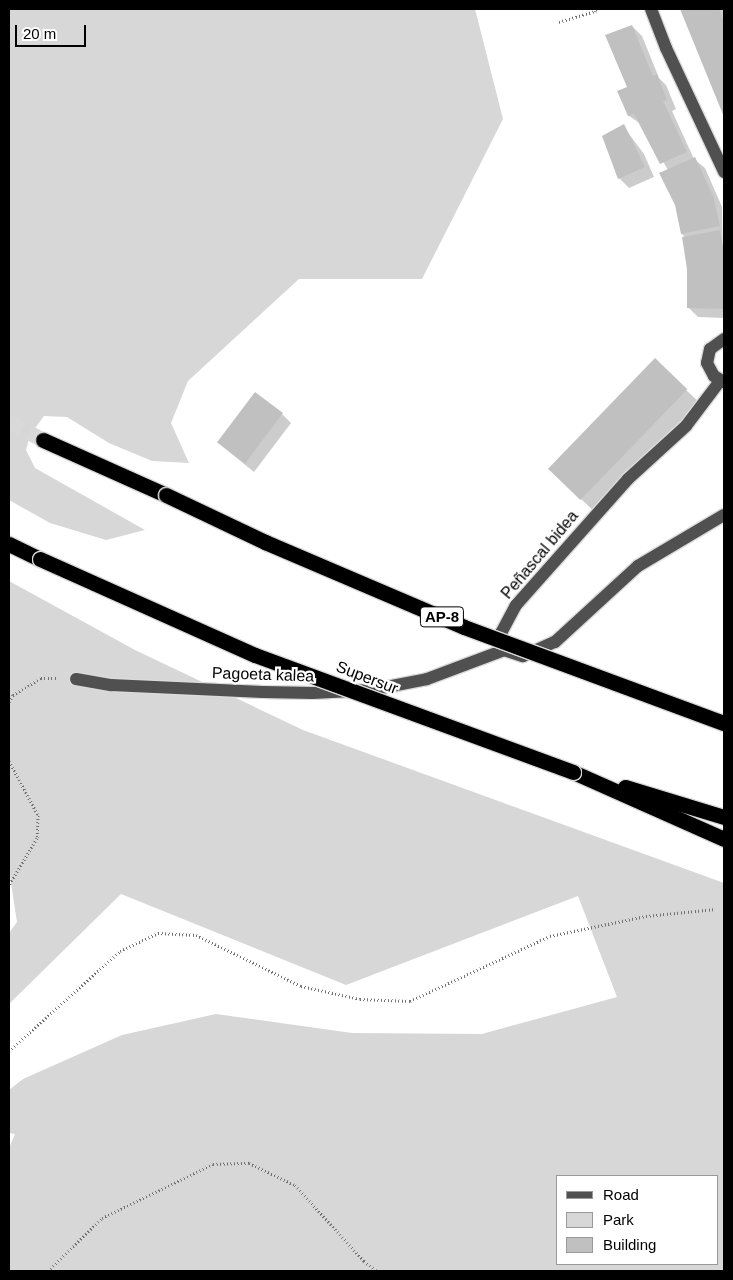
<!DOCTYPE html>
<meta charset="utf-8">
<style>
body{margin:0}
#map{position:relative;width:733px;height:1280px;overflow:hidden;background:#fff;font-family:Arial,sans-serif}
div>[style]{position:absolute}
.green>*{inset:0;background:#d7d7d7}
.shadow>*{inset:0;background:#0003}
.building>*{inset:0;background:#c0c0c0;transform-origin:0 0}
.highway-tunnel>*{height:15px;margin-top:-7.5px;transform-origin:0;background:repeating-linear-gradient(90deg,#d9d9d9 0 15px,transparent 0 23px)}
.path>*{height:3px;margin-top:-1.5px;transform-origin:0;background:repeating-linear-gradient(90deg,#727272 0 1px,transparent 0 3.5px)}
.roads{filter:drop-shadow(1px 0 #dbdbdb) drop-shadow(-1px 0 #dbdbdb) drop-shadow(0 1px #dbdbdb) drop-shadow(0 -1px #dbdbdb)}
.minor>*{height:12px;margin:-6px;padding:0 6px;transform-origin:6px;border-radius:6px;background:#505050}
.highway>*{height:15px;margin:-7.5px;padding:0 7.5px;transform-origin:7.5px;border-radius:7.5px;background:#000}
.bridges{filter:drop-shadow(1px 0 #dbdbdb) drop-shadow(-1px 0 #dbdbdb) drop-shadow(0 1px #dbdbdb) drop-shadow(0 -1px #dbdbdb)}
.highway-bridge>*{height:15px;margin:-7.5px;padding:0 7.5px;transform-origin:7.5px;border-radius:7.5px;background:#000}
span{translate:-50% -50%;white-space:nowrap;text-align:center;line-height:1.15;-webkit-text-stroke:4.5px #fff;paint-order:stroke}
.shield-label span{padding:1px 4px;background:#fff;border:1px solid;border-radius:4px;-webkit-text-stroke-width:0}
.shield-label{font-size:15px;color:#000;font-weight:700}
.street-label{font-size:16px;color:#000}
.frame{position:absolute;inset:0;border:10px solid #000;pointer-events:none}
.legend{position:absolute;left:556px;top:1175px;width:162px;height:90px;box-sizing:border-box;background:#fff;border:1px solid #999;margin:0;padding:6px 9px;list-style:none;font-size:15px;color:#000}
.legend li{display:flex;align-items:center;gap:10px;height:25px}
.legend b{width:25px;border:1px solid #999}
.scale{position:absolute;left:15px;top:25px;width:71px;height:22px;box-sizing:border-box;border:2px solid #000;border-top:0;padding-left:6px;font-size:15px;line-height:18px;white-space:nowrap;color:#000;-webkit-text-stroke:4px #fff;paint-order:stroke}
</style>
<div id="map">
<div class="green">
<i style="clip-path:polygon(9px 9px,475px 9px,503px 119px,422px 279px,299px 279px,188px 381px,171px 423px,189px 463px,152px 461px,109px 443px,67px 417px,44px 416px,30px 435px,26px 450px,35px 468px,145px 530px,106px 540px,50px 523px,9px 500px)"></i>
<i style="clip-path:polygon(evenodd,9px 581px,135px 650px,303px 730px,724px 883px,724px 1271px,9px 1271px,9px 1148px,15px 1134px,9px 1133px,9px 1090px,23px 1079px,122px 1035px,216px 1014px,352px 1033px,482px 1034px,617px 997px,578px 896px,346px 985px,121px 894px,9px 1004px,9px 933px,17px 922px,9px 870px,9px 581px,557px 1176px,717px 1176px,717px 1264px,557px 1264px,557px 1176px)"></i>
</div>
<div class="shadow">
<i style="clip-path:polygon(681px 9px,724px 9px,724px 114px)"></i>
<i style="clip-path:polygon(632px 26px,642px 36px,659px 78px,666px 85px,676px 109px,672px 111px,694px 159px,705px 168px,722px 207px,724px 318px,698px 317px,688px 307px,686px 238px,682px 234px,668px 170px,641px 124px,629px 116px)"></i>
<i style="clip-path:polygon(623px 126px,644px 154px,654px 177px,629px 188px,619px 178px)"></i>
<i style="clip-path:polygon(686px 390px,701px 404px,597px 514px,566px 485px)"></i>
<i style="clip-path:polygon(282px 414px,291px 423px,254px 472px,217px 442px)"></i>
</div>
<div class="building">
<i style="clip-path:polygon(680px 9px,719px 9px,724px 22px,724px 117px)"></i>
<i style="clip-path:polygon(632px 25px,653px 76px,657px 74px,667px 100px,663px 101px,687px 152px,660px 164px,634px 114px,628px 116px,617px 91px,627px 87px,605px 35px)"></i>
<i style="clip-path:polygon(624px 124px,645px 167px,618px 179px,602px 136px)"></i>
<i style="clip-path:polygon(695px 157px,713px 196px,720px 226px,681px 234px,675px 205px,659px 173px)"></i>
<i style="clip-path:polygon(720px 230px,724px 252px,723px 309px,687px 308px,687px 269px,682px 237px)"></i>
<i style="left:655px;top:358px;width:45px;height:154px;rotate:44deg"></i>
<i style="left:255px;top:392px;width:35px;height:63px;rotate:37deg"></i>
</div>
<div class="highway-tunnel">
<i style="left:9px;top:421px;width:39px;rotate:29deg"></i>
</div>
<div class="path">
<i style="left:559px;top:22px;width:39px;rotate:-17deg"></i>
<i style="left:596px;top:11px;width:2px;rotate:-117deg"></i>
<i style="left:9px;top:702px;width:8px;rotate:-60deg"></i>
<i style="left:13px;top:695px;width:33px;rotate:-31deg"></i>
<i style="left:41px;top:678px;width:17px"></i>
<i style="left:9px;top:761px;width:61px;rotate:61.8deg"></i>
<i style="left:38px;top:815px;width:23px;rotate:92deg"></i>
<i style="left:37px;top:838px;width:55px;rotate:120.8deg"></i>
<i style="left:9px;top:1051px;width:149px;rotate:-42deg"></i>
<i style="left:120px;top:951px;width:42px;rotate:-25.3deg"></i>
<i style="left:158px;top:933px;width:38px;rotate:3deg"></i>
<i style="left:196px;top:935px;width:117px;rotate:25.9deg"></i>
<i style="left:301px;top:986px;width:60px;rotate:12.4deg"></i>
<i style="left:360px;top:999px;width:50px;rotate:2.3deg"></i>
<i style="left:410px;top:1001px;width:154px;rotate:-24.9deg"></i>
<i style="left:550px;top:936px;width:98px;rotate:-11.8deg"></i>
<i style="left:646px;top:916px;width:70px;rotate:-5.7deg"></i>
<i style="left:48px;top:1271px;width:76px;rotate:-44.5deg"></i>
<i style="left:102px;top:1218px;width:123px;rotate:-25.9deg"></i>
<i style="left:213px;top:1164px;width:36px;rotate:-2deg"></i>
<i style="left:249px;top:1163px;width:51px;rotate:25.6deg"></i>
<i style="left:295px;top:1185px;width:103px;rotate:47.8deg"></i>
<i style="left:364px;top:1261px;width:16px;rotate:38deg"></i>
</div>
<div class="roads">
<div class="minor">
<i style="left:651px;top:9px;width:42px;rotate:69deg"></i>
<i style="left:666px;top:48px;width:137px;rotate:64.9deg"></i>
<i style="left:724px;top:339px;width:17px;rotate:144deg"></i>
<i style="left:710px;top:349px;width:14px;rotate:102deg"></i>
<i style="left:707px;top:363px;width:15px;rotate:62deg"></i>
<i style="left:714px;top:376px;width:12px;rotate:31deg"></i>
<i style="left:720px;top:381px;width:56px;rotate:127.1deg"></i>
<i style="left:686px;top:426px;width:79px;rotate:137.6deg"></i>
<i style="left:628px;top:479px;width:169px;rotate:131.6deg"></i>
<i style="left:516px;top:605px;width:32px;rotate:118deg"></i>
<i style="left:501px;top:633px;width:17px;rotate:80deg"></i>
<i style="left:504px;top:650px;width:20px;rotate:18deg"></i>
<i style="left:523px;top:656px;width:35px;rotate:-24deg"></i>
<i style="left:555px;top:642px;width:113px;rotate:-42.5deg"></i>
<i style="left:638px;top:566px;width:100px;rotate:-30.7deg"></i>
<i style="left:76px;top:679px;width:36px;rotate:10deg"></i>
<i style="left:111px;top:685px;width:152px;rotate:2.6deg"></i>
<i style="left:263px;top:692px;width:50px;rotate:1.1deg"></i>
<i style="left:313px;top:693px;width:58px;rotate:-3deg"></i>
<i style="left:371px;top:690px;width:57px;rotate:-11.1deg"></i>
<i style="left:427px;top:679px;width:82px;rotate:-20.6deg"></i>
</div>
<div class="highway">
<i style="left:43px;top:440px;width:135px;rotate:24.1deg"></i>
<i style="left:9px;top:544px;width:34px;rotate:26deg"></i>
<i style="left:573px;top:772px;width:165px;rotate:23.9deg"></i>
<i style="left:625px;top:787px;width:103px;rotate:16.9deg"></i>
</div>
</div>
<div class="bridges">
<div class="highway-bridge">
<i style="left:166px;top:495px;width:110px;rotate:25.4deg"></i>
<i style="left:265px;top:542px;width:216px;rotate:23.1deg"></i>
<i style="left:464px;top:627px;width:277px;rotate:20.3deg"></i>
<i style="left:40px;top:559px;width:235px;rotate:24.1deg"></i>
<i style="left:255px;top:655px;width:339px;rotate:20.2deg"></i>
</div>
</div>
<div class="shield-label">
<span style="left:442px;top:617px">AP-8</span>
</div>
<div class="street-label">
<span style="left:540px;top:555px;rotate:-50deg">Peñascal bidea</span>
<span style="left:263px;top:675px;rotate:2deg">Pagoeta kalea</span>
<span style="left:367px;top:678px;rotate:21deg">Supersur</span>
</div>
<div class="frame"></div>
<ul class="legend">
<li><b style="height:6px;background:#505050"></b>Road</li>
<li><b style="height:14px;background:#d7d7d7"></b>Park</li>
<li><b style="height:14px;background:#c0c0c0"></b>Building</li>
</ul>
<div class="scale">20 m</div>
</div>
